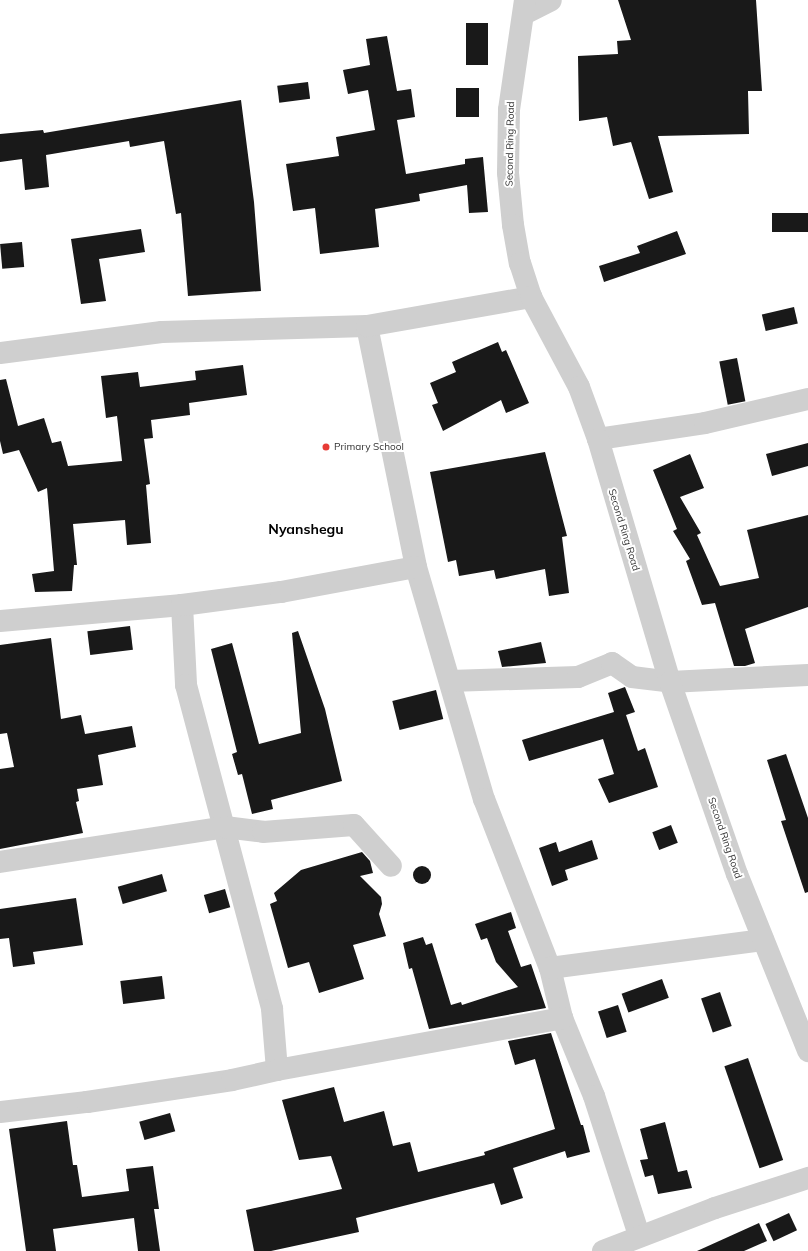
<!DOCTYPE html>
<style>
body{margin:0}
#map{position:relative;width:808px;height:1251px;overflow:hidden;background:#fff;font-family:Mulish,sans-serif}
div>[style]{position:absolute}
.building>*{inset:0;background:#191919;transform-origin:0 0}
.round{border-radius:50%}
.minor>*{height:22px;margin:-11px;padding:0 11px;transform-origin:11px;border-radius:11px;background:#cfcfcf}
.tertiary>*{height:22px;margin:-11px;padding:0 11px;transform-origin:11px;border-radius:11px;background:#cfcfcf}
.dots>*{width:11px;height:11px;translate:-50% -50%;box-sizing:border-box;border:2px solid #fff;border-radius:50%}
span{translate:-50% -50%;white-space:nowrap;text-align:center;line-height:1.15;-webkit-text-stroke:4px #fff;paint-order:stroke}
.street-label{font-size:10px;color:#323232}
.poi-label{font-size:10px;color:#323232}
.left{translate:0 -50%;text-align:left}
.district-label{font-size:14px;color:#000;font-weight:700}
</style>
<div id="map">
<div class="building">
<i style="clip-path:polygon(618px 0,756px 0,762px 91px,748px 91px,749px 134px,658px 136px,673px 192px,649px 199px,631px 142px,613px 146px,607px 117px,579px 121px,578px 56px,618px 54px,617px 41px,631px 40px)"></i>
<i style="left:466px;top:23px;width:22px;height:42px"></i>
<i style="clip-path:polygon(387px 36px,397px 91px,411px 89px,415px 117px,397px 120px,406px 174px,465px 164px,465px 159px,483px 157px,488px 212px,469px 213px,467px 185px,419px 194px,420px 201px,375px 209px,379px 247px,320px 254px,315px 208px,293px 211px,286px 164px,339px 156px,336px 137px,375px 130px,368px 90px,348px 94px,343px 70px,370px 65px,366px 39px)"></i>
<i style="left:308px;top:82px;width:17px;height:31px;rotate:83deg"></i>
<i style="left:456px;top:88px;width:23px;height:29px"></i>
<i style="clip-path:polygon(241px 100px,254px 202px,261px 291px,188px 296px,181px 213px,176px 214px,164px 141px,130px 147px,129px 141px,46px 155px,49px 187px,25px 190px,22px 159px,0 162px,0 134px,43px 130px,44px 133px)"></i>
<i style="left:808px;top:213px;width:19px;height:36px;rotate:90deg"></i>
<i style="clip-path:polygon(141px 229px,145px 252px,99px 259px,106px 301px,81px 304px,71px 239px)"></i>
<i style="clip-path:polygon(677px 231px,686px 254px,604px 282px,599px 266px,640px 253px,637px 246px)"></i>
<i style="left:22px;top:242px;width:25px;height:22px;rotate:85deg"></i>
<i style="left:794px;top:307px;width:17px;height:33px;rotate:77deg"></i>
<i style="clip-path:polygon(498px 342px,502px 352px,506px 350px,529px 403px,506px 413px,501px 400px,443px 431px,432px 405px,438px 403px,430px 383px,456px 372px,452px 362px)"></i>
<i style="left:737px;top:358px;width:44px;height:18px;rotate:79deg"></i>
<i style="clip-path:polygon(243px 365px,247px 395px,189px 403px,190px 415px,151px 420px,153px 438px,144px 439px,150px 484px,146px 485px,151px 543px,127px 545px,125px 520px,73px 524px,77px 565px,74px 565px,72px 591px,35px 592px,32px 574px,54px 571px,47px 488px,38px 492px,19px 450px,3px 454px,0 441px,0 380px,6px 379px,18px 426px,44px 418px,52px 443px,61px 441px,68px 466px,122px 461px,117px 416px,106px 418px,101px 376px,138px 372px,140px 387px,196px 380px,195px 371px)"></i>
<i style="clip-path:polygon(808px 443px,808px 466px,772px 476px,766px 454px)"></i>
<i style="clip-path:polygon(545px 452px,567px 536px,562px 537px,569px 593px,549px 596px,545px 569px,496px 579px,494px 570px,459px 576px,456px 560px,448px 562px,430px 472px)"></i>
<i style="clip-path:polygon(690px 454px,704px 488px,680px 497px,701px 533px,697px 535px,720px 586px,759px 578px,747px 530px,808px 515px,808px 607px,745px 629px,755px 663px,745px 666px,734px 666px,715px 603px,702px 605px,686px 561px,690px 559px,673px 531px,677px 529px,653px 470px)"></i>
<i style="left:130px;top:626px;width:24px;height:43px;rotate:83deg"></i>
<i style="clip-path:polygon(298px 631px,325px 709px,342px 781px,271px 800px,273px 809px,252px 814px,242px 774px,238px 775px,232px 754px,237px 752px,211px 649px,232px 643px,259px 744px,301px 733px,292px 633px)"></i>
<i style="clip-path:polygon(51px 638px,61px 719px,81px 715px,85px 734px,132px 726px,136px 747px,98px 755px,103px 785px,77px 789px,79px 801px,76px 802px,83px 833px,0 849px,0 769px,14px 767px,7px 733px,0 734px,0 645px)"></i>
<i style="clip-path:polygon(541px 642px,546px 663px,502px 667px,498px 651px)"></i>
<i style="clip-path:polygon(625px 687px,635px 712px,626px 715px,638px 751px,645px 748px,658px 787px,609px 803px,598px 779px,614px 774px,603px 739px,529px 761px,522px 740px,614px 712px,608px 693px)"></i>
<i style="left:436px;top:690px;width:30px;height:45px;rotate:76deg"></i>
<i style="clip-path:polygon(786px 754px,808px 818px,808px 892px,805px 893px,781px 821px,786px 820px,767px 760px)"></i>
<i style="left:671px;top:825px;width:19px;height:20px;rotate:69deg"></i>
<i style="clip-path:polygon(592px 840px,598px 859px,565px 870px,568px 880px,552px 886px,539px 848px,556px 842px,559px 852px)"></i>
<i style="clip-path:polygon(362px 852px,370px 861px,373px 873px,360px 876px,381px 897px,382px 904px,379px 914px,386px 936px,353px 945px,364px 979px,319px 993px,309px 962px,288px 968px,270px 904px,277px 901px,274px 893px,301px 870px)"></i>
<i class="round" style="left:413px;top:866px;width:18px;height:18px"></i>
<i style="left:162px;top:874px;width:18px;height:46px;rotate:74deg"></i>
<i style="left:225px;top:889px;width:19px;height:22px;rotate:74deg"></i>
<i style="clip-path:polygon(76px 898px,83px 945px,33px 952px,35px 964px,13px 967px,9px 938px,0 939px,0 909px)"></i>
<i style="clip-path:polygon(511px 912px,516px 928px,508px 931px,521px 967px,531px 964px,546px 1008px,429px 1029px,412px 968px,409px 969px,403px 943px,423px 937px,426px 945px,432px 943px,451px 1005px,461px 1002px,462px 1005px,518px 987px,496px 962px,487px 938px,481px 940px,475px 924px)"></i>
<i style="left:162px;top:976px;width:23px;height:42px;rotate:83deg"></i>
<i style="left:662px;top:979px;width:20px;height:43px;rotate:70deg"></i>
<i style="left:720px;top:992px;width:36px;height:20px;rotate:71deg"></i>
<i style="left:618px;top:1005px;width:28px;height:21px;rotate:72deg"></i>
<i style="clip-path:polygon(551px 1033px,581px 1125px,583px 1125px,590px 1152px,567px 1158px,565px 1151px,513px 1168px,523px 1198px,501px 1205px,494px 1183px,356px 1218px,359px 1232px,271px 1251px,254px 1251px,246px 1210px,342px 1189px,331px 1156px,299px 1160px,282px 1100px,334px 1087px,344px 1122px,384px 1111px,393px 1146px,410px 1142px,418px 1172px,485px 1155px,484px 1152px,555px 1129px,535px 1059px,515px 1065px,508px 1041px)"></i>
<i style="left:748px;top:1058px;width:108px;height:25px;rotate:71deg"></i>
<i style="left:170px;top:1113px;width:19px;height:32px;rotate:74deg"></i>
<i style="clip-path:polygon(67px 1121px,73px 1165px,77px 1165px,82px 1197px,129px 1191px,126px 1169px,153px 1166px,159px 1209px,154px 1209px,160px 1251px,138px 1251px,134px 1218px,53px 1229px,56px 1251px,26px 1251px,9px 1129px)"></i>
<i style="clip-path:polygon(665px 1122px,678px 1172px,687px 1170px,692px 1188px,658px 1194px,653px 1175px,645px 1177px,640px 1160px,648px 1159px,640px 1129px)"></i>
<i style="left:789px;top:1213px;width:19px;height:26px;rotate:65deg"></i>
<i style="clip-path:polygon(759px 1223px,767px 1241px,744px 1251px,697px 1251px)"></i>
</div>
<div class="minor">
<i style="left:524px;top:14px;width:30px;rotate:-27deg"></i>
<i style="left:367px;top:326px;width:246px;rotate:78.5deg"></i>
<i style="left:416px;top:567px;width:242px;rotate:73.7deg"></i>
<i style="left:484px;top:799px;width:181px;rotate:68.7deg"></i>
<i style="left:550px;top:968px;width:51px;rotate:76.5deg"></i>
<i style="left:562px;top:1018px;width:84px;rotate:67.7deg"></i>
<i style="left:594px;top:1096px;width:146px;rotate:72.1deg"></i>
<i style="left:0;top:353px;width:163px;rotate:-7.4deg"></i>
<i style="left:162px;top:332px;width:205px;rotate:-1.7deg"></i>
<i style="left:367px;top:326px;width:167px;rotate:-10deg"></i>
<i style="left:598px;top:439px;width:108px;rotate:-8.5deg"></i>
<i style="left:705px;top:423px;width:106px;rotate:-13.1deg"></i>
<i style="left:182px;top:605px;width:80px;rotate:87.1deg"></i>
<i style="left:186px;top:685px;width:335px;rotate:75.1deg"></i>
<i style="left:272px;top:1009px;width:61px;rotate:85.3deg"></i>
<i style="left:0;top:621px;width:183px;rotate:-5deg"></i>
<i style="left:182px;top:605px;width:100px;rotate:-7.5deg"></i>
<i style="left:281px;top:592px;width:137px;rotate:-10.5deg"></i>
<i style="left:450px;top:681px;width:128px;rotate:-1.8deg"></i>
<i style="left:578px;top:677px;width:37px;rotate:-22deg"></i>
<i style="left:612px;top:663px;width:24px;rotate:35deg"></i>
<i style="left:632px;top:677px;width:38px;rotate:7deg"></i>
<i style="left:670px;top:682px;width:138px;rotate:-2.9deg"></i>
<i style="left:0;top:862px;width:228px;rotate:-8.8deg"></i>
<i style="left:225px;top:827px;width:38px;rotate:7deg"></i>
<i style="left:263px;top:832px;width:91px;rotate:-4.4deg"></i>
<i style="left:354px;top:825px;width:55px;rotate:47.9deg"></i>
<i style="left:550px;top:968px;width:215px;rotate:-7.5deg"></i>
<i style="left:0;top:1112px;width:88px;rotate:-6.6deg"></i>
<i style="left:87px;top:1102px;width:147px;rotate:-8.6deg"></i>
<i style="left:232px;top:1080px;width:46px;rotate:-12.5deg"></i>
<i style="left:277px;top:1070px;width:290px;rotate:-10.3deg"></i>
<i style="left:603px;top:1251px;width:120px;rotate:-21deg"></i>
<i style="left:715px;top:1208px;width:98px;rotate:-17.9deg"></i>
</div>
<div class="tertiary">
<i style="left:525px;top:0;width:111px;rotate:98.3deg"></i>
<i style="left:509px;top:110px;width:63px;rotate:90.9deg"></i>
<i style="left:508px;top:173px;width:52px;rotate:84.5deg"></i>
<i style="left:513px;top:225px;width:39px;rotate:80deg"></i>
<i style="left:520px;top:263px;width:36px;rotate:72deg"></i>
<i style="left:531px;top:297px;width:102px;rotate:61.9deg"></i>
<i style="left:579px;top:387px;width:55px;rotate:69.9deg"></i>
<i style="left:598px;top:439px;width:253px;rotate:73.5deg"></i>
<i style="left:670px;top:682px;width:203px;rotate:70.8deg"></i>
<i style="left:737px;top:874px;width:191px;rotate:68.1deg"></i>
</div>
<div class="dots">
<i style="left:326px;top:447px;background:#e73b36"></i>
</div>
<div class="street-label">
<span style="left:510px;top:144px;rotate:-89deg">Second Ring Road</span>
<span style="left:624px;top:530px;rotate:73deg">Second Ring Road</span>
<span style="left:725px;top:838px;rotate:71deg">Second Ring Road</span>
</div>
<div class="poi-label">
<span class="left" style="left:334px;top:447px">Primary School</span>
</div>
<div class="district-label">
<span style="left:306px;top:529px">Nyanshegu</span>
</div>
</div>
